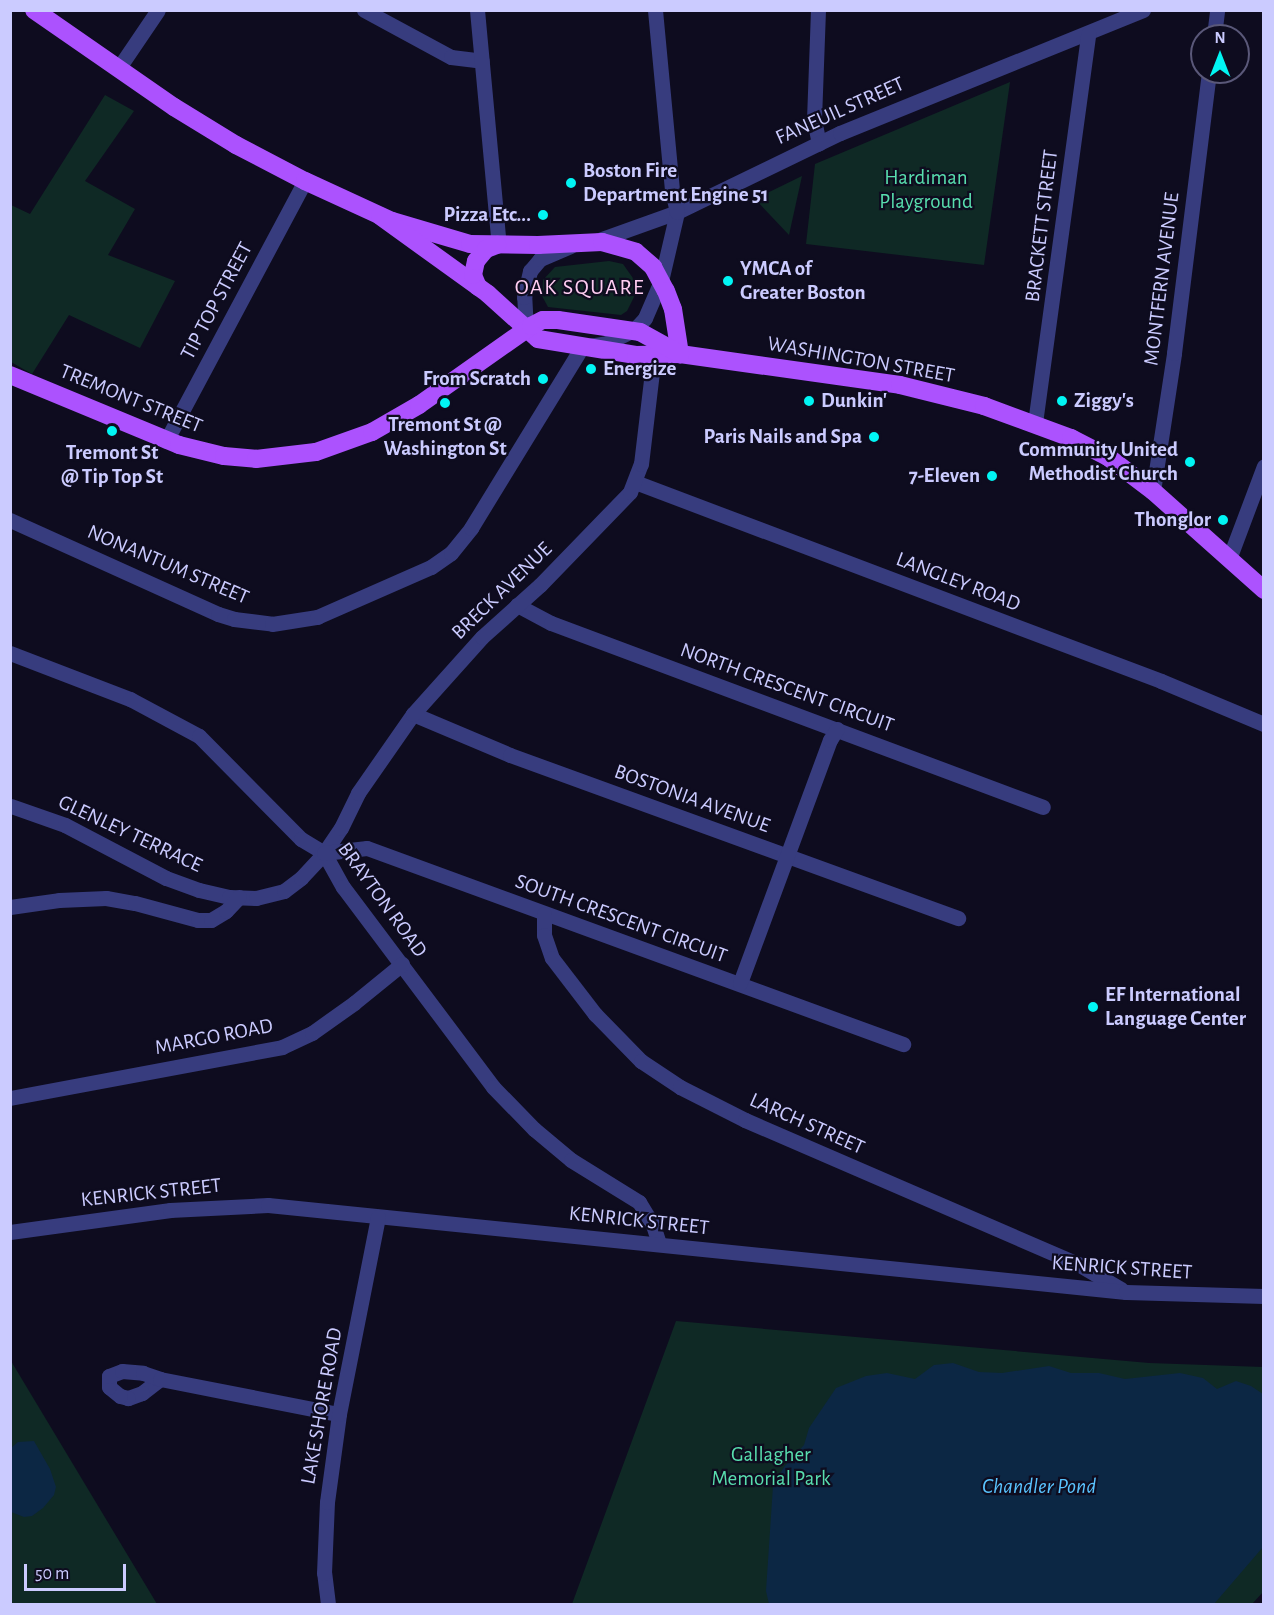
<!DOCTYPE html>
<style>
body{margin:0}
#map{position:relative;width:1274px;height:1615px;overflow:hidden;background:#0e0c1f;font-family:"Alegreya Sans",sans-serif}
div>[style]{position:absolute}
.green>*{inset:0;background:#0f2925}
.water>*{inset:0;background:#0c2744}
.minor>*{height:15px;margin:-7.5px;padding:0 7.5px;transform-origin:7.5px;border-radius:7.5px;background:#373c7e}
.major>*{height:18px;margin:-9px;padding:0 9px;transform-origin:9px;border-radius:9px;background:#ac52fe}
.dots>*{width:16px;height:16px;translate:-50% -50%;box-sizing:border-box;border:3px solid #0e0c1f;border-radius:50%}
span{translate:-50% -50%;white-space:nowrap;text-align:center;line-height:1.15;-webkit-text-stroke:4.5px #0e0c1f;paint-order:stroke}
.street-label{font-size:21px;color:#cbcbff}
.poi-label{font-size:21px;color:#cbcbff;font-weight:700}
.left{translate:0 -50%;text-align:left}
.right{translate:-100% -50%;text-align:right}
.park-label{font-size:21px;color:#58deae}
.neighbourhood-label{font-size:22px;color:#ffcdf2;letter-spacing:1.5px}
.water-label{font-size:22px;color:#59c3fe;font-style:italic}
.frame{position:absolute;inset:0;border:12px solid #cbcbff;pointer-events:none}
.north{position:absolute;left:1190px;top:24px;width:60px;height:60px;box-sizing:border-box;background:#0e0c1f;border:2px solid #5a5879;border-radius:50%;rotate:0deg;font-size:16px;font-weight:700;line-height:24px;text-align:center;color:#cbcbff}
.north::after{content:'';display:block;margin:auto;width:21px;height:27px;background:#01f5f4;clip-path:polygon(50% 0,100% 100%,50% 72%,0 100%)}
.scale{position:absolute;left:24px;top:1564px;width:102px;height:27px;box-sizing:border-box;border:3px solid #cbcbff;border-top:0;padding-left:8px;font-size:18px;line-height:21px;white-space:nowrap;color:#cbcbff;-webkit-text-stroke:4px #0e0c1f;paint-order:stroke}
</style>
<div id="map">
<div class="green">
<i style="clip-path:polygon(1010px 82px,984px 265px,806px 244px,815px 164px)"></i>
<i style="clip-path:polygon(105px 95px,134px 111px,85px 181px,135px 209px,108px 255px,175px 281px,140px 348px,69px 315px,32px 374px,11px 362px,11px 205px,30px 214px)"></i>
<i style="clip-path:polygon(802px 176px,789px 235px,755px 199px)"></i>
<i style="clip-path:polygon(609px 261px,623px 264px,635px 281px,637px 291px,627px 311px,621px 315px,548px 307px,542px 296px,543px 280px,555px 267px)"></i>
<i style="clip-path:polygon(676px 1321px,1149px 1363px,1263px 1367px,1264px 1591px,1252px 1604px,572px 1604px)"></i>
<i style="clip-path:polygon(11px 1361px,157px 1604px,11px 1604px)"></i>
</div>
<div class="water">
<i style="clip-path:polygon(953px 1363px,979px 1372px,1002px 1373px,1049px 1366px,1071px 1373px,1099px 1373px,1125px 1379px,1180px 1373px,1203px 1378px,1217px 1389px,1236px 1381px,1251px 1386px,1263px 1394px,1263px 1547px,1214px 1604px,769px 1604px,766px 1591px,773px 1486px,784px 1467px,804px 1445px,809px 1428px,836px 1388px,866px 1376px,887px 1373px,915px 1379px,934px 1365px)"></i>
<i style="clip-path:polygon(34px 1441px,50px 1469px,56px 1487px,54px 1495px,43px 1508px,32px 1516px,24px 1517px,11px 1512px,11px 1448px,18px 1442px)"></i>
</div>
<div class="minor">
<i style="left:364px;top:10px;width:99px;rotate:28.4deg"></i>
<i style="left:451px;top:57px;width:31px;rotate:7deg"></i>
<i style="left:477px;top:10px;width:236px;rotate:84.7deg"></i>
<i style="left:818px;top:10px;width:110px;rotate:92.1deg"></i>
<i style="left:814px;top:120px;width:24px;rotate:78deg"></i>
<i style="left:1214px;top:36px;width:26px;rotate:-83deg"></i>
<i style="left:118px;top:69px;width:71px;rotate:-55.9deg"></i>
<i style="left:596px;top:241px;width:86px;rotate:-19.7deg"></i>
<i style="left:677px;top:212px;width:181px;rotate:-25.9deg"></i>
<i style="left:840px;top:133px;width:327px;rotate:-22.1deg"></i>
<i style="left:526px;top:330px;width:33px;rotate:-93deg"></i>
<i style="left:524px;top:297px;width:27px;rotate:-77deg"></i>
<i style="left:530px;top:271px;width:16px;rotate:-50deg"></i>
<i style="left:540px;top:259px;width:33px;rotate:-23deg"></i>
<i style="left:1035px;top:423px;width:393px;rotate:-82.2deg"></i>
<i style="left:166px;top:441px;width:295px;rotate:-61.9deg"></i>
<i style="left:635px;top:482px;width:562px;rotate:20.72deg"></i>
<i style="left:1161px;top:681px;width:112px;rotate:22.7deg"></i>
<i style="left:1153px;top:491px;width:140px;rotate:-81.3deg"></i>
<i style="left:1174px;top:353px;width:283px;rotate:-82.9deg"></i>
<i style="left:10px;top:520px;width:228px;rotate:24.3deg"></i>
<i style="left:218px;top:614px;width:17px;rotate:17deg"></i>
<i style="left:234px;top:619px;width:38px;rotate:7deg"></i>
<i style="left:272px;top:624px;width:46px;rotate:-8.8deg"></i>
<i style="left:317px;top:617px;width:124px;rotate:-23.7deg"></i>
<i style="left:431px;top:567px;width:24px;rotate:-35deg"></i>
<i style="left:451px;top:553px;width:32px;rotate:-51deg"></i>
<i style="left:471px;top:528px;width:212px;rotate:-58.5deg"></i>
<i style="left:582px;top:347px;width:25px;rotate:-9deg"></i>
<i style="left:607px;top:343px;width:30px;rotate:-26deg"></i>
<i style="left:634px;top:330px;width:16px;rotate:-47deg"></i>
<i style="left:645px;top:318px;width:40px;rotate:-66.6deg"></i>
<i style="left:661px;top:281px;width:71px;rotate:-76.9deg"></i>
<i style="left:677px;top:212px;width:23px;rotate:-103deg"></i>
<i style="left:672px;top:190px;width:181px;rotate:-95.4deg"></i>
<i style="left:1229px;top:559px;width:99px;rotate:-69.4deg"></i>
<i style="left:517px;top:605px;width:38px;rotate:28deg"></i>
<i style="left:551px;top:623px;width:525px;rotate:20.5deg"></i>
<i style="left:10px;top:653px;width:129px;rotate:21deg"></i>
<i style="left:130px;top:699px;width:78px;rotate:28.2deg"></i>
<i style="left:199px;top:736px;width:145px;rotate:45.3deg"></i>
<i style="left:301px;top:839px;width:27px;rotate:31deg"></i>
<i style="left:324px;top:853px;width:39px;rotate:61deg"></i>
<i style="left:343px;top:887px;width:250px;rotate:53.1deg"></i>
<i style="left:493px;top:1087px;width:59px;rotate:45.7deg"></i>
<i style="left:534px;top:1129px;width:48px;rotate:40deg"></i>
<i style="left:571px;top:1160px;width:80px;rotate:31.7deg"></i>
<i style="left:639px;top:1202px;width:27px;rotate:59deg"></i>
<i style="left:653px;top:1225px;width:20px;rotate:72deg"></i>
<i style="left:413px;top:714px;width:105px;rotate:22.9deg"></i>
<i style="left:510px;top:755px;width:477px;rotate:20deg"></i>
<i style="left:11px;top:806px;width:57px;rotate:19.4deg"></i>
<i style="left:65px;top:825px;width:114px;rotate:27.7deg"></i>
<i style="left:166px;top:878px;width:35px;rotate:20deg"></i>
<i style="left:199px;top:890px;width:31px;rotate:13deg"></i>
<i style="left:229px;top:897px;width:27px;rotate:2deg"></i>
<i style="left:256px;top:898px;width:29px;rotate:-14deg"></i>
<i style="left:284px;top:891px;width:21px;rotate:-37deg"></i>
<i style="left:301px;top:878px;width:34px;rotate:-47deg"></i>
<i style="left:324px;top:853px;width:30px;rotate:-56deg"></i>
<i style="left:341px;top:828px;width:39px;rotate:-64deg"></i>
<i style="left:358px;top:793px;width:96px;rotate:-55.2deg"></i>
<i style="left:413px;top:714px;width:103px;rotate:-48.1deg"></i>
<i style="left:482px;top:637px;width:78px;rotate:-41.9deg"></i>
<i style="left:540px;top:585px;width:129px;rotate:-45.9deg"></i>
<i style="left:630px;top:492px;width:30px;rotate:-69deg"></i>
<i style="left:641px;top:464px;width:93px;rotate:-83.2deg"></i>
<i style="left:652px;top:372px;width:29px;rotate:-74deg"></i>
<i style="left:324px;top:853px;width:43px;rotate:-6.6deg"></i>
<i style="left:367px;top:848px;width:571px;rotate:20.09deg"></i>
<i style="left:10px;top:907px;width:49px;rotate:-8.1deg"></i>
<i style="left:59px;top:900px;width:47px;rotate:-2.4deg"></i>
<i style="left:106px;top:898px;width:29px;rotate:10deg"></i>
<i style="left:135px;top:903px;width:65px;rotate:15.1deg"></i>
<i style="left:198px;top:920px;width:13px"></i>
<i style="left:211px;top:920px;width:17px;rotate:-31deg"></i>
<i style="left:226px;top:911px;width:19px;rotate:-47deg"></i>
<i style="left:544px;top:914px;width:21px;rotate:90deg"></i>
<i style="left:544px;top:935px;width:24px;rotate:71deg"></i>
<i style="left:552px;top:958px;width:71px;rotate:52.5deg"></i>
<i style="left:595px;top:1014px;width:66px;rotate:45.6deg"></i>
<i style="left:641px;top:1061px;width:47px;rotate:33.7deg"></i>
<i style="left:680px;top:1087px;width:73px;rotate:26.9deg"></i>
<i style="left:745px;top:1120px;width:363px;rotate:23.4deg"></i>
<i style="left:1078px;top:1264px;width:50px;rotate:30.2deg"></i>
<i style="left:740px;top:983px;width:259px;rotate:-69.7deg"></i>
<i style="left:830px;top:740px;width:13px;rotate:-58deg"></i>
<i style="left:10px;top:1098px;width:277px;rotate:-10.6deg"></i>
<i style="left:282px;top:1047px;width:33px;rotate:-25deg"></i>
<i style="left:312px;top:1033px;width:52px;rotate:-35.5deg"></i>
<i style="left:354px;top:1003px;width:62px;rotate:-39.1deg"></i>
<i style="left:10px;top:1232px;width:162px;rotate:-7.8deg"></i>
<i style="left:170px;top:1210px;width:98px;rotate:-2.9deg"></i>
<i style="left:268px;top:1205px;width:862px;rotate:5.79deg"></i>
<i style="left:1126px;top:1292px;width:138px;rotate:1.7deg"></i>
<i style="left:160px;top:1379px;width:23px;rotate:142deg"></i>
<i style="left:142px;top:1393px;width:15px;rotate:160deg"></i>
<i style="left:128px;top:1398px;width:8px;rotate:-166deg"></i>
<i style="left:120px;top:1396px;width:14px;rotate:-141deg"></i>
<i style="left:109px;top:1387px;width:11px;rotate:-90deg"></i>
<i style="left:109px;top:1376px;width:14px;rotate:-21deg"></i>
<i style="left:122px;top:1371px;width:21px;rotate:5deg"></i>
<i style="left:143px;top:1373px;width:18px;rotate:19deg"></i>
<i style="left:160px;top:1379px;width:182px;rotate:11.1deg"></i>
<i style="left:328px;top:1604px;width:31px;rotate:-97deg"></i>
<i style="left:324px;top:1573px;width:71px;rotate:-87.6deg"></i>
<i style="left:327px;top:1502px;width:89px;rotate:-82.2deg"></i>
<i style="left:339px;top:1414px;width:201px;rotate:-78.8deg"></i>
</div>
<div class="major">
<i style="left:34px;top:10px;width:170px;rotate:34.7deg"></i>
<i style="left:174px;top:107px;width:73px;rotate:31.5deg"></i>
<i style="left:236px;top:145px;width:78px;rotate:27.6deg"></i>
<i style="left:305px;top:181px;width:96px;rotate:24.7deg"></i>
<i style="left:392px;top:221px;width:81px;rotate:16.4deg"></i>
<i style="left:470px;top:244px;width:68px;rotate:0.8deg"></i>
<i style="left:538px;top:245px;width:64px;rotate:-2.7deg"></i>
<i style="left:602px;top:242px;width:35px;rotate:16deg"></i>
<i style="left:636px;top:252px;width:23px;rotate:41deg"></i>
<i style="left:653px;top:267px;width:27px;rotate:62deg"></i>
<i style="left:666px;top:291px;width:19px;rotate:69deg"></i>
<i style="left:673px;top:309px;width:46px;rotate:81.2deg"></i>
<i style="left:380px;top:216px;width:133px;rotate:35.8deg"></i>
<i style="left:488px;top:294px;width:67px;rotate:42deg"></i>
<i style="left:538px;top:339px;width:99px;rotate:9.3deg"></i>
<i style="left:636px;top:355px;width:44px;rotate:-1.3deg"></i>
<i style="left:680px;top:354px;width:222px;rotate:8deg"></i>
<i style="left:900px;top:385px;width:87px;rotate:14deg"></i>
<i style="left:984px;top:406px;width:93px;rotate:20.2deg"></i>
<i style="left:1071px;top:438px;width:42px;rotate:27.2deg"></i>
<i style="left:1108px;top:457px;width:56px;rotate:37.1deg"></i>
<i style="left:1153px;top:491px;width:149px;rotate:41.7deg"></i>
<i style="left:478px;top:287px;width:13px;rotate:-113deg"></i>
<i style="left:473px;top:275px;width:14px;rotate:-78deg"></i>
<i style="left:476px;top:261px;width:16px;rotate:-50deg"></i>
<i style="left:486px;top:249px;width:12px;rotate:-20deg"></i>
<i style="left:10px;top:375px;width:183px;rotate:22.5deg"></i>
<i style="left:179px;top:445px;width:46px;rotate:13.7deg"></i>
<i style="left:224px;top:456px;width:32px;rotate:5deg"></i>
<i style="left:256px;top:459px;width:60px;rotate:-6.7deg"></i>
<i style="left:316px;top:452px;width:59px;rotate:-19.7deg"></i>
<i style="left:372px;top:432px;width:54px;rotate:-29.9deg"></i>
<i style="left:419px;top:405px;width:137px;rotate:-35.2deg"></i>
<i style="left:531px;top:326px;width:13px;rotate:-27deg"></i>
<i style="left:543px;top:320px;width:15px"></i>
<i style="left:558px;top:320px;width:83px;rotate:8.3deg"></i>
<i style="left:640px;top:332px;width:46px;rotate:28.8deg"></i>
</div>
<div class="dots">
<i style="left:571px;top:183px;background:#01f5f4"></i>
<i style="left:543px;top:215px;background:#01f5f4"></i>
<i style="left:728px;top:281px;background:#01f5f4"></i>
<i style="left:591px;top:369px;background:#01f5f4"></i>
<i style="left:543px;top:379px;background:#01f5f4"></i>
<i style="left:809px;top:401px;background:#01f5f4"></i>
<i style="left:1062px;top:401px;background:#01f5f4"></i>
<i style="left:445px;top:403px;background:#01f5f4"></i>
<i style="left:112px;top:431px;background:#01f5f4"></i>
<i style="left:874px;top:437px;background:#01f5f4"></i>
<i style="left:1190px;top:462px;background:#01f5f4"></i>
<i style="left:992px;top:476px;background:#01f5f4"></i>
<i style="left:1223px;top:520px;background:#01f5f4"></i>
<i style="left:1093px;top:1007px;background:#01f5f4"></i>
</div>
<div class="street-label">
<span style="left:840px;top:111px;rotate:-24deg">FANEUIL STREET</span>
<span style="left:1042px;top:226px;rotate:-83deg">BRACKETT STREET</span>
<span style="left:1162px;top:279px;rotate:-83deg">MONTFERN AVENUE</span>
<span style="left:217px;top:301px;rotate:-62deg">TIP TOP STREET</span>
<span style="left:861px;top:360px;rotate:10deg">WASHINGTON STREET</span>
<span style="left:131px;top:399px;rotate:22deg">TREMONT STREET</span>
<span style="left:168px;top:565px;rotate:23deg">NONANTUM STREET</span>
<span style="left:958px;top:582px;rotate:21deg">LANGLEY ROAD</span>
<span style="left:502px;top:591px;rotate:-44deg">BRECK AVENUE</span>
<span style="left:787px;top:688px;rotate:20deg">NORTH CRESCENT CIRCUIT</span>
<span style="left:692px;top:799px;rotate:20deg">BOSTONIA AVENUE</span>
<span style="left:130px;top:834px;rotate:25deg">GLENLEY TERRACE</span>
<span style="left:382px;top:900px;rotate:54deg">BRAYTON ROAD</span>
<span style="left:621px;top:919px;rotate:20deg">SOUTH CRESCENT CIRCUIT</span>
<span style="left:214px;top:1037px;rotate:-11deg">MARGO ROAD</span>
<span style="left:807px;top:1124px;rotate:24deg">LARCH STREET</span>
<span style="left:151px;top:1193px;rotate:-6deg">KENRICK STREET</span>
<span style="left:639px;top:1221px;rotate:6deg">KENRICK STREET</span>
<span style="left:1122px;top:1268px;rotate:4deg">KENRICK STREET</span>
<span style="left:322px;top:1406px;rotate:-80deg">LAKE SHORE ROAD</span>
</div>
<div class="poi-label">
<span class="left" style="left:583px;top:183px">Boston Fire<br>Department Engine 51</span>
<span class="right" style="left:531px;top:215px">Pizza Etc...</span>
<span class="left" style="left:740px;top:281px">YMCA of<br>Greater Boston</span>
<span class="left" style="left:603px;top:369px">Energize</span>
<span class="right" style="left:531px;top:379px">From Scratch</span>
<span class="left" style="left:821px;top:401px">Dunkin'</span>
<span class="left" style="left:1074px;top:401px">Ziggy's</span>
<span style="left:445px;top:437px">Tremont St @<br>Washington St</span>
<span class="right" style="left:862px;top:437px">Paris Nails and Spa</span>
<span class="right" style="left:1178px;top:462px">Community United<br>Methodist Church</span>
<span style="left:112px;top:465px">Tremont St<br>@ Tip Top St</span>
<span class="right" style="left:980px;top:476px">7-Eleven</span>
<span class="right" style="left:1211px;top:520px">Thonglor</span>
<span class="left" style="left:1105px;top:1007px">EF International<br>Language Center</span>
</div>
<div class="park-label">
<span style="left:926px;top:190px">Hardiman<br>Playground</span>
<span style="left:771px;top:1467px">Gallagher<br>Memorial Park</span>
</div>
<div class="neighbourhood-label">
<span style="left:580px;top:288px">OAK SQUARE</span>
</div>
<div class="water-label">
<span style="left:1039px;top:1487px">Chandler Pond</span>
</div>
<div class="frame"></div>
<div class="north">N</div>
<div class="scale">50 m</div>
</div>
